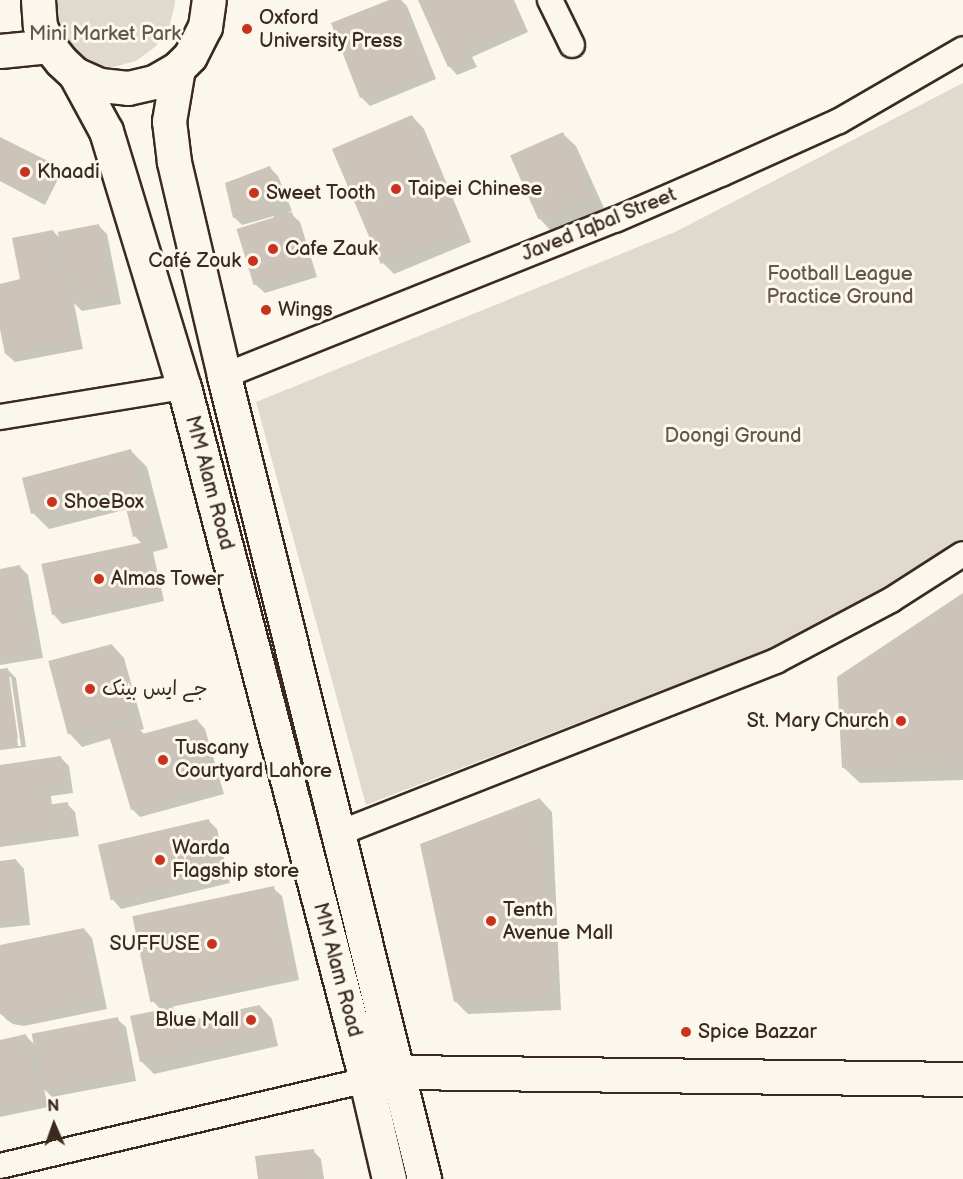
<!DOCTYPE html>
<meta charset="utf-8">
<style>
body{margin:0}
#map{position:relative;width:963px;height:1179px;overflow:hidden;background:#fbf7ec;font-family:"Balsamiq Sans","Playpen Sans Arabic",sans-serif}
div>[style]{position:absolute}
.green>*{inset:0;background:#dfd9ce}
.shadow>*{inset:0;background:#0003}
.building>*{inset:0;background:#ccc4b9;transform-origin:0 0}
.roads{filter:drop-shadow(2px 0 #3b2a1e) drop-shadow(-2px 0 #3b2a1e) drop-shadow(0 2px #3b2a1e) drop-shadow(0 -2px #3b2a1e)}
.street>*{height:24px;margin:-12px;padding:0 12px;transform-origin:12px;border-radius:12px;background:#fbf7ec}
.secondary>*{height:33px;margin:-16.5px;padding:0 16.5px;transform-origin:16.5px;border-radius:16.5px;background:#fbf7ec}
.dots>*{width:16px;height:16px;translate:-50% -50%;box-sizing:border-box;border:3px solid #fbf7ec;border-radius:50%}
span{translate:-50% -50%;white-space:nowrap;text-align:center;line-height:1.15;-webkit-text-stroke:6px #fbf7ec;paint-order:stroke}
.poi-label{font-size:20px;color:#3b2a1e}
.left{translate:0 -50%;text-align:left}
.right{translate:-100% -50%;text-align:right}
.park-label{font-size:20px;color:#64564a}
.street-label{font-size:20px;color:#3b2a1e}
.north{position:absolute;left:24px;top:1095px;width:60px;height:60px;-webkit-text-stroke:4px #fbf7ec;paint-order:stroke;rotate:358deg;font-size:16px;font-weight:700;line-height:24px;text-align:center;color:#3b2a1e}
.north::after{content:'';display:block;margin:auto;width:21px;height:27px;background:#3b2a1e;clip-path:polygon(50% 0,100% 100%,50% 72%,0 100%)}
</style>
<div id="map">
<div class="green">
<i style="clip-path:polygon(36px 0,175px 0,175px 4px,169px 28px,155px 47px,136px 61px,113px 67px,89px 66px,67px 56px)"></i>
<i style="clip-path:polygon(963px 83px,963px 546px,825px 627px,366px 805px,256px 402px,675px 232px)"></i>
</div>
<div class="shadow">
<i style="clip-path:polygon(393px 0,401px 0,407px 6px,436px 79px,370px 106px,361px 97px)"></i>
<i style="clip-path:polygon(420px 0,514px 0,528px 32px,472px 57px,477px 67px,457px 75px,449px 66px)"></i>
<i style="clip-path:polygon(412px 116px,424px 129px,471px 242px,394px 274px,381px 261px)"></i>
<i style="clip-path:polygon(563px 134px,576px 146px,604px 208px,552px 232px,540px 219px)"></i>
<i style="clip-path:polygon(0 138px,53px 165px,61px 173px,45px 205px,0 181px)"></i>
<i style="clip-path:polygon(270px 168px,278px 176px,292px 211px,289px 212px,300px 222px,317px 277px,265px 293px,256px 285px,274px 216px,242px 225px,234px 217px)"></i>
<i style="clip-path:polygon(99px 226px,107px 234px,121px 304px,82px 311px,74px 303px,83px 349px,15px 362px,6px 354px,0 322px,0 285px,22px 281px,53px 231px,62px 240px)"></i>
<i style="clip-path:polygon(131px 451px,147px 467px,168px 548px,153px 552px,164px 601px,62px 624px,54px 615px,142px 544px,135px 536px,128px 509px,49px 529px,33px 513px)"></i>
<i style="clip-path:polygon(20px 567px,28px 575px,43px 658px,0 665px,0 570px)"></i>
<i style="clip-path:polygon(963px 595px,963px 780px,860px 783px,843px 767px)"></i>
<i style="clip-path:polygon(112px 645px,124px 658px,144px 729px,140px 730px,144px 734px,197px 720px,205px 729px,224px 794px,140px 817px,132px 809px,112px 738px,82px 747px,70px 734px)"></i>
<i style="clip-path:polygon(evenodd,8px 670px,16px 678px,26px 747px,0 750px,0 671px,8px 670px,8px 677px,11px 677px,21px 746px,18px 746px,8px 677px)"></i>
<i style="clip-path:polygon(61px 758px,69px 766px,73px 793px,51px 796px,52px 806px,67px 804px,75px 812px,79px 836px,0 847px,0 766px)"></i>
<i style="clip-path:polygon(540px 799px,552px 812px,561px 1010px,468px 1014px,455px 1001px)"></i>
<i style="clip-path:polygon(209px 821px,217px 829px,230px 883px,121px 909px,113px 900px)"></i>
<i style="clip-path:polygon(16px 860px,24px 869px,30px 925px,0 928px,0 862px)"></i>
<i style="clip-path:polygon(273px 888px,282px 896px,299px 980px,171px 1007px,185px 1023px,260px 1006px,272px 1019px,278px 1046px,154px 1074px,141px 1061px,162px 1011px,152px 1000px)"></i>
<i style="clip-path:polygon(84px 929px,92px 938px,107px 1009px,24px 1026px,13px 1024px,7px 1020px,0 1013px,0 947px)"></i>
<i style="clip-path:polygon(117px 1019px,126px 1027px,136px 1081px,52px 1097px,44px 1089px,48px 1107px,0 1117px,0 1041px,26px 1036px,35px 1045px)"></i>
<i style="clip-path:polygon(313px 1151px,321px 1159px,324px 1179px,259px 1179px)"></i>
</div>
<div class="building">
<i style="clip-path:polygon(389px 0,400px 0,429px 71px,360px 98px,331px 23px)"></i>
<i style="clip-path:polygon(418px 0,510px 0,521px 24px,465px 49px,469px 58px,448px 67px)"></i>
<i style="left:412px;top:115px;width:125px;height:87px;rotate:67deg"></i>
<i style="left:563px;top:132px;width:70px;height:58px;rotate:66deg"></i>
<i style="clip-path:polygon(0 137px,54px 164px,36px 198px,0 180px)"></i>
<i style="clip-path:polygon(270px 166px,285px 203px,233px 218px,225px 183px)"></i>
<i style="left:292px;top:212px;width:59px;height:58px;rotate:73deg"></i>
<i style="left:99px;top:224px;width:73px;height:42px;rotate:79deg"></i>
<i style="clip-path:polygon(53px 230px,75px 341px,5px 354px,0 329px,0 284px,20px 279px,12px 238px)"></i>
<i style="clip-path:polygon(131px 449px,153px 532px,133px 537px,122px 491px,31px 514px,22px 478px)"></i>
<i style="left:145px;top:542px;width:52px;height:106px;rotate:78deg"></i>
<i style="clip-path:polygon(20px 565px,35px 650px,0 656px,0 569px)"></i>
<i style="clip-path:polygon(963px 593px,963px 764px,842px 768px,837px 677px)"></i>
<i style="left:112px;top:644px;width:76px;height:66px;rotate:75deg"></i>
<i style="clip-path:polygon(8px 668px,18px 739px,0 741px,0 669px)"></i>
<i style="clip-path:polygon(197px 719px,217px 786px,131px 810px,108px 732px,136px 724px,139px 735px)"></i>
<i style="clip-path:polygon(61px 756px,65px 785px,43px 788px,46px 805px,68px 802px,71px 828px,0 838px,0 765px)"></i>
<i style="clip-path:polygon(540px 798px,550px 998px,454px 1002px,420px 844px)"></i>
<i style="left:209px;top:819px;width:57px;height:114px;rotate:77deg"></i>
<i style="clip-path:polygon(16px 859px,23px 917px,0 919px,0 861px)"></i>
<i style="left:274px;top:886px;width:88px;height:145px;rotate:78deg"></i>
<i style="clip-path:polygon(84px 928px,99px 1000px,15px 1018px,0 1014px,0 991px,4px 982px,0 983px,0 945px)"></i>
<i style="clip-path:polygon(260px 1005px,267px 1034px,140px 1062px,130px 1016px,173px 1007px,177px 1023px)"></i>
<i style="left:118px;top:1017px;width:57px;height:88px;rotate:79deg"></i>
<i style="clip-path:polygon(26px 1034px,40px 1099px,0 1108px,0 1040px)"></i>
<i style="clip-path:polygon(314px 1149px,317px 1179px,258px 1179px,255px 1156px)"></i>
</div>
<div class="roads">
<div class="street">
<i style="left:550px;top:0;width:50px;rotate:63.9deg"></i>
<i style="left:224px;top:376px;width:421px;rotate:-21.8deg"></i>
<i style="left:615px;top:220px;width:116px;rotate:-23.5deg"></i>
<i style="left:721px;top:174px;width:129px;rotate:-24.2deg"></i>
<i style="left:839px;top:121px;width:143px;rotate:-30.1deg"></i>
<i style="left:0;top:417px;width:186px;rotate:-9.3deg"></i>
<i style="left:337px;top:834px;width:472px;rotate:-21.5deg"></i>
<i style="left:776px;top:661px;width:130px;rotate:-27.9deg"></i>
<i style="left:891px;top:600px;width:85px;rotate:-32.6deg"></i>
<i style="left:0;top:1166px;width:376px;rotate:-13.2deg"></i>
</div>
<div class="secondary">
<i style="left:38px;top:0;width:26px;rotate:86deg"></i>
<i style="left:40px;top:26px;width:22px;rotate:66deg"></i>
<i style="left:49px;top:46px;width:19px;rotate:51deg"></i>
<i style="left:61px;top:61px;width:19px;rotate:43deg"></i>
<i style="left:75px;top:74px;width:27px;rotate:24deg"></i>
<i style="left:100px;top:85px;width:28px;rotate:6deg"></i>
<i style="left:128px;top:88px;width:27px;rotate:-13deg"></i>
<i style="left:154px;top:82px;width:28px;rotate:-30deg"></i>
<i style="left:178px;top:68px;width:17px;rotate:-45deg"></i>
<i style="left:190px;top:56px;width:33px;rotate:-63deg"></i>
<i style="left:205px;top:27px;width:27px;rotate:-82deg"></i>
<i style="left:0;top:51px;width:49px;rotate:-5.8deg"></i>
<i style="left:178px;top:68px;width:54px;rotate:99.6deg"></i>
<i style="left:169px;top:121px;width:41px;rotate:83deg"></i>
<i style="left:174px;top:162px;width:220px;rotate:76.8deg"></i>
<i style="left:224px;top:376px;width:828px;rotate:76.01deg"></i>
<i style="left:75px;top:74px;width:65px;rotate:61.5deg"></i>
<i style="left:106px;top:131px;width:268px;rotate:73.1deg"></i>
<i style="left:184px;top:387px;width:717px;rotate:75.28deg"></i>
<i style="left:366px;top:1080px;width:102px;rotate:76.9deg"></i>
<i style="left:399px;top:1072px;width:564px;rotate:0.71deg"></i>
</div>
</div>
<div class="dots">
<i style="left:247px;top:29px;background:#c8321e"></i>
<i style="left:25px;top:172px;background:#c8321e"></i>
<i style="left:396px;top:189px;background:#c8321e"></i>
<i style="left:254px;top:193px;background:#c8321e"></i>
<i style="left:273px;top:249px;background:#c8321e"></i>
<i style="left:253px;top:261px;background:#c8321e"></i>
<i style="left:266px;top:310px;background:#c8321e"></i>
<i style="left:52px;top:502px;background:#c8321e"></i>
<i style="left:99px;top:579px;background:#c8321e"></i>
<i style="left:90px;top:689px;background:#c8321e"></i>
<i style="left:901px;top:721px;background:#c8321e"></i>
<i style="left:163px;top:760px;background:#c8321e"></i>
<i style="left:160px;top:860px;background:#c8321e"></i>
<i style="left:491px;top:921px;background:#c8321e"></i>
<i style="left:212px;top:944px;background:#c8321e"></i>
<i style="left:251px;top:1020px;background:#c8321e"></i>
<i style="left:686px;top:1032px;background:#c8321e"></i>
</div>
<div class="poi-label">
<span class="left" style="left:259px;top:30px">Oxford<br>University Press</span>
<span class="left" style="left:37px;top:172px">Khaadi</span>
<span class="left" style="left:408px;top:189px">Taipei Chinese</span>
<span class="left" style="left:266px;top:193px">Sweet Tooth</span>
<span class="left" style="left:285px;top:249px">Cafe Zauk</span>
<span class="right" style="left:241px;top:261px">Café Zouk</span>
<span class="left" style="left:278px;top:310px">Wings</span>
<span class="left" style="left:64px;top:502px">ShoeBox</span>
<span class="left" style="left:111px;top:579px">Almas Tower</span>
<span class="left" style="left:102px;top:689px">جے ایس بینک</span>
<span class="right" style="left:889px;top:721px">St. Mary Church</span>
<span class="left" style="left:175px;top:760px">Tuscany<br>Courtyard Lahore</span>
<span class="left" style="left:172px;top:860px">Warda<br>Flagship store</span>
<span class="left" style="left:503px;top:922px">Tenth<br>Avenue Mall</span>
<span class="right" style="left:200px;top:944px">SUFFUSE</span>
<span class="right" style="left:239px;top:1020px">Blue Mall</span>
<span class="left" style="left:698px;top:1032px">Spice Bazzar</span>
</div>
<div class="park-label">
<span style="left:105px;top:34px">Mini Market Park</span>
<span style="left:840px;top:286px">Football League<br>Practice Ground</span>
<span style="left:733px;top:436px">Doongi Ground</span>
</div>
<div class="street-label">
<span style="left:599px;top:225px;rotate:-22deg">Javed Iqbal Street</span>
<span style="left:209px;top:483px;rotate:75deg">MM Alam Road</span>
<span style="left:337px;top:970px;rotate:75deg">MM Alam Road</span>
</div>
<div class="north">N</div>
</div>
